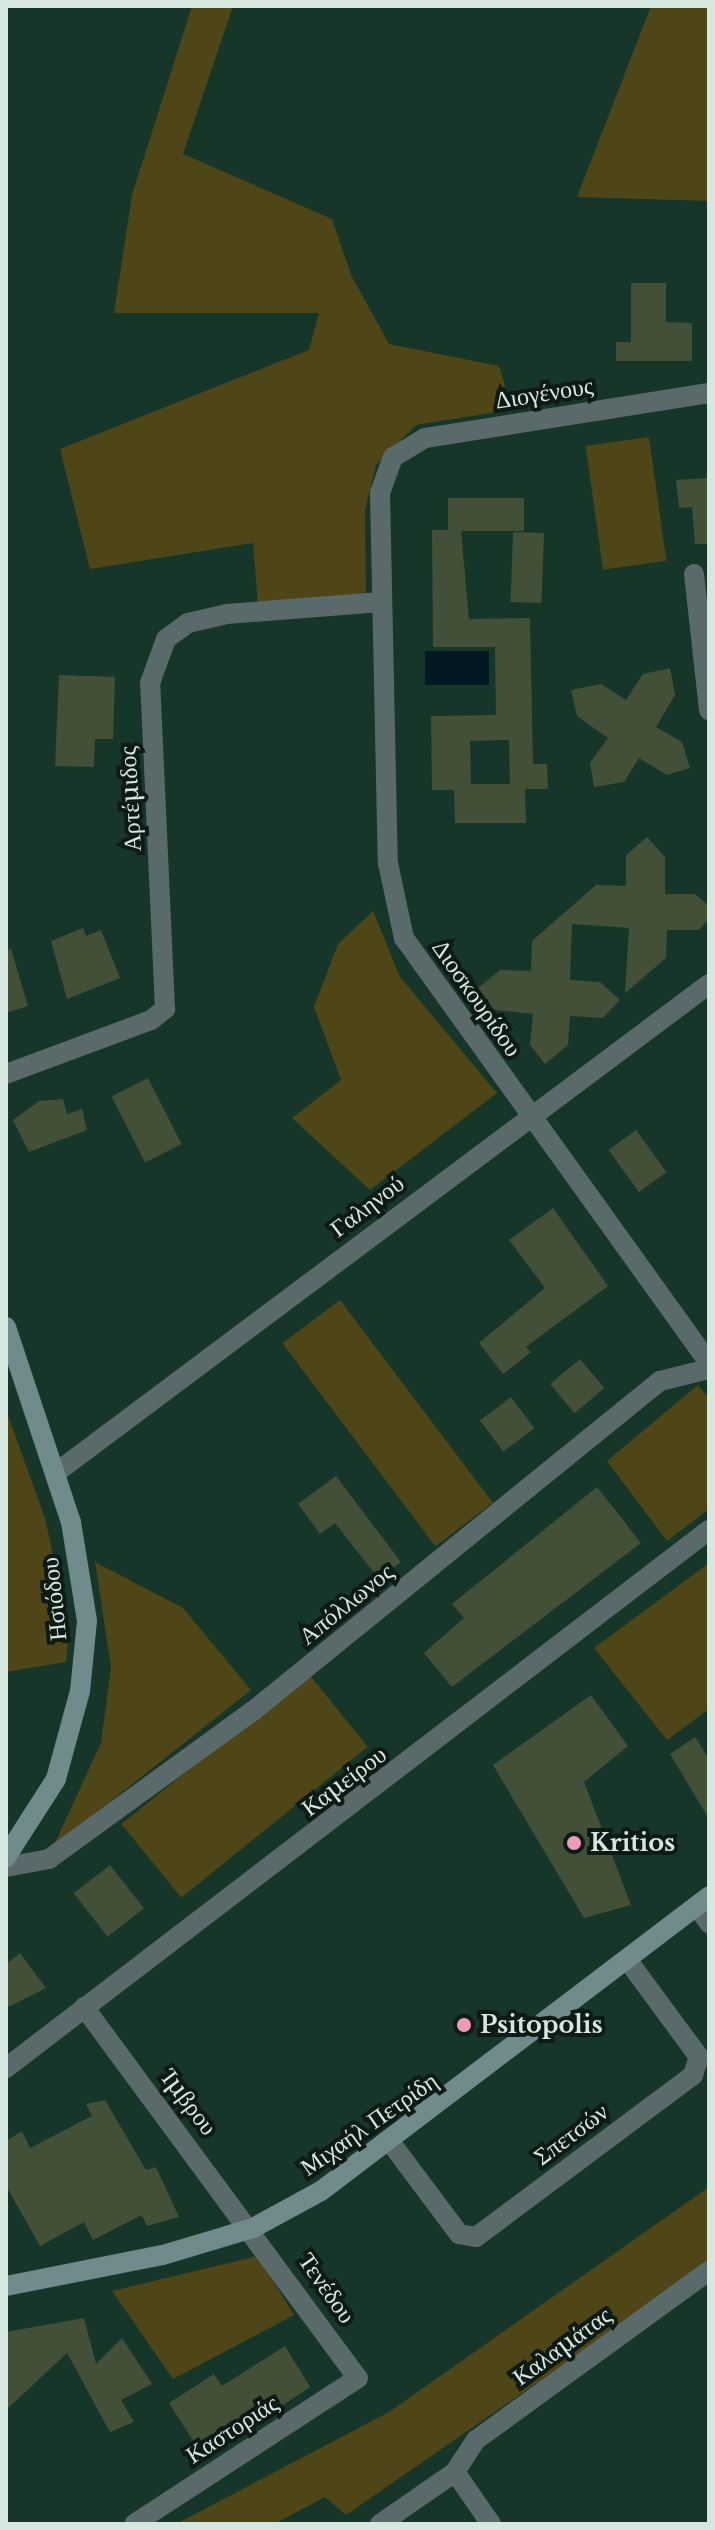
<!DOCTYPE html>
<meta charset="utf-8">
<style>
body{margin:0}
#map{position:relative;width:715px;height:2530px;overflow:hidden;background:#16362a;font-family:"Libre Baskerville",serif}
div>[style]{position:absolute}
.green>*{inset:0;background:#4e4616;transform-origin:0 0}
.water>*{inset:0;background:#041823;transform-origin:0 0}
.building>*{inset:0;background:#425038;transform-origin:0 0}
.street>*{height:20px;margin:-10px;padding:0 10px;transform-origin:10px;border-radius:10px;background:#5a6a6b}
.secondary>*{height:20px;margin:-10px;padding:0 10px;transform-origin:10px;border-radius:10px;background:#718b8c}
.dots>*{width:22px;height:22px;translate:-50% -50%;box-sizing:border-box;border:4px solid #0d1a15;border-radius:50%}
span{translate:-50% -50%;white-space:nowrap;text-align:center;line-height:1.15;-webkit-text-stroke:8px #0d1a15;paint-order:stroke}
.street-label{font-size:24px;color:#d5e7df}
.poi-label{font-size:24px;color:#d5e7df;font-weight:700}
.left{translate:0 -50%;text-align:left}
.frame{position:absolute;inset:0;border:8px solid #d5e7df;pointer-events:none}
</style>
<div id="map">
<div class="green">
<i style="clip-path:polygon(192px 6px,233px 6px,183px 154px,332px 219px,351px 275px,389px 344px,499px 366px,510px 403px,497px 412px,416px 425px,376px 465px,365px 510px,366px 602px,258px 606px,253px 543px,90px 569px,60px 449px,309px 350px,319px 313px,114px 313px,132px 195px)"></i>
<i style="clip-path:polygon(651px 6px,709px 6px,709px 201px,577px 197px)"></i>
<i style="left:649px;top:437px;width:125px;height:64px;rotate:82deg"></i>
<i style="clip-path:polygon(373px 911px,400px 977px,497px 1093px,370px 1190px,292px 1118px,341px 1080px,314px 1007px,338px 944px)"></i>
<i style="left:340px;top:1300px;width:254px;height:72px;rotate:53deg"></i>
<i style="clip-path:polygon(698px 1385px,709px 1399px,709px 1509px,667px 1541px,607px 1461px)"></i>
<i style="clip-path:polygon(6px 1410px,45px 1518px,69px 1628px,66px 1662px,6px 1672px)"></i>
<i style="clip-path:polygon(95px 1562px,183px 1608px,251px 1690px,53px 1847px,101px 1743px,111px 1667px)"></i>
<i style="clip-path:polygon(709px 1563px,709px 1709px,667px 1740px,594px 1648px)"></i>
<i style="left:308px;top:1673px;width:95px;height:240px;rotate:51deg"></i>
<i style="clip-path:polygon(709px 2187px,709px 2264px,346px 2515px,325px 2497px,274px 2524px,176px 2524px,389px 2412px)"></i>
<i style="clip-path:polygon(258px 2256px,294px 2315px,173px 2379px,112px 2291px)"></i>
</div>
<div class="water">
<i style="left:425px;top:651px;width:64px;height:34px"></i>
</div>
<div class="building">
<i style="clip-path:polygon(631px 283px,666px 283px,666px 322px,692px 323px,692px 361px,616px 361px,616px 342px,631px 342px)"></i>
<i style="clip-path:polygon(709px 478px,709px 544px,695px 544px,692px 507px,679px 508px,676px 480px)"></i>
<i style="clip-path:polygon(evenodd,448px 498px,524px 498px,524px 531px,461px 531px,469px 619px,530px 618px,533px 764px,547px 764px,548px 789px,525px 789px,526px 823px,455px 823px,454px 790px,432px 790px,431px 716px,496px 715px,495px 647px,433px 647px,432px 530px,448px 530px,448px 498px,509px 740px,510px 784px,471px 784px,470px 741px,509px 740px)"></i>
<i style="left:513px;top:532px;width:31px;height:70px;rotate:2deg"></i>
<i style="clip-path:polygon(670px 668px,675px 695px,656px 727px,682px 742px,690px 768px,667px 775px,639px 758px,624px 782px,594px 787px,590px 763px,608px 738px,577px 716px,571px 690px,601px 684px,626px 700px,643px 674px)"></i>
<i style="clip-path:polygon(59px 675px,115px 677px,113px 739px,95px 739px,94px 767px,55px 766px)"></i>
<i style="clip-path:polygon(647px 837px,665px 857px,665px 894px,695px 894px,709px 906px,709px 919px,699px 930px,667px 930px,666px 958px,625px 993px,629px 928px,572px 924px,570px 980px,600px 982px,620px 1000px,603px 1018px,570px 1016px,568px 1045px,545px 1064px,530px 1045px,533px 1014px,495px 1010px,477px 989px,500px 970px,531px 971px,532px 941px,596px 885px,626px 886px,626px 855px)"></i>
<i style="clip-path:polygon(83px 928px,86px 936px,101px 930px,120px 978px,67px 999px,51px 941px)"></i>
<i style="clip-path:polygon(11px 949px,28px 1006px,6px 1013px,6px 950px)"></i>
<i style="left:148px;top:1078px;width:74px;height:41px;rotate:63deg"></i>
<i style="clip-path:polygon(63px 1099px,67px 1114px,82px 1109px,87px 1130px,29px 1152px,13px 1120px,39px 1101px)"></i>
<i style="left:636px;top:1130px;width:52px;height:34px;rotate:54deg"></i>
<i style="clip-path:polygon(553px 1208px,608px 1286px,526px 1347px,531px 1352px,503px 1374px,479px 1343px,545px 1288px,509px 1240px)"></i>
<i style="left:580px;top:1359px;width:38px;height:39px;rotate:50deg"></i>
<i style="left:511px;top:1397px;width:39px;height:39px;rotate:53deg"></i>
<i style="clip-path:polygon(336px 1476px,401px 1562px,379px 1579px,335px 1523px,320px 1534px,298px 1504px)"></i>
<i style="clip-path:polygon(597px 1487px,641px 1543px,452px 1687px,424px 1653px,464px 1618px,452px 1604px)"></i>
<i style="clip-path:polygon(591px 1695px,628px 1746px,584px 1782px,631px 1905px,584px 1918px,493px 1765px)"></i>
<i style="clip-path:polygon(695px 1737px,709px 1759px,709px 1819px,670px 1754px)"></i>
<i style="left:110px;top:1865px;width:55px;height:46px;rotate:52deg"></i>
<i style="clip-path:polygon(20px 1953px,46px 1988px,6px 2008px,6px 1964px)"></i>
<i style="clip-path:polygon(105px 2100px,146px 2170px,156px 2167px,179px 2217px,147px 2226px,142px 2215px,93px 2240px,84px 2222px,40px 2246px,6px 2186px,6px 2141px,22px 2131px,30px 2148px,92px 2116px,86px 2104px)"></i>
<i style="clip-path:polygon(84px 2318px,96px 2364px,122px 2338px,152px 2384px,121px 2400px,134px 2422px,110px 2432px,67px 2353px,6px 2410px,6px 2332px)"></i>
<i style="clip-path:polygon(285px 2346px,310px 2387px,204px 2458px,169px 2403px,214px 2374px,222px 2386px)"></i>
</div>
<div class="street">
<i style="left:709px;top:393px;width:288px;rotate:171deg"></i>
<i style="left:425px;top:438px;width:37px;rotate:149deg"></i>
<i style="left:393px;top:457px;width:37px;rotate:110deg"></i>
<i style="left:380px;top:492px;width:371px;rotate:88.8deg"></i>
<i style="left:388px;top:863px;width:77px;rotate:78deg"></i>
<i style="left:404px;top:938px;width:523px;rotate:54.33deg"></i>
<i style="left:694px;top:574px;width:137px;rotate:83.7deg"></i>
<i style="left:6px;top:1074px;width:155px;rotate:-20.4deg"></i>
<i style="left:151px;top:1020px;width:18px;rotate:-38deg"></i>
<i style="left:165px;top:1009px;width:326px;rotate:-92.6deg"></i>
<i style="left:150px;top:683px;width:47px;rotate:-70deg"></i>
<i style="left:166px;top:639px;width:27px;rotate:-36deg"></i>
<i style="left:188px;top:623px;width:39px;rotate:-13deg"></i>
<i style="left:226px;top:614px;width:156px;rotate:-4.4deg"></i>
<i style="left:57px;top:1472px;width:814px;rotate:-36.81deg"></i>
<i style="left:6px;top:1867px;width:44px;rotate:-10.5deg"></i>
<i style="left:49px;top:1859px;width:252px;rotate:-36deg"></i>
<i style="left:253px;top:1711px;width:524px;rotate:-39.04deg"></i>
<i style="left:660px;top:1381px;width:50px;rotate:-13.8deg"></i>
<i style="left:697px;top:1906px;width:21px;rotate:55deg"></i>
<i style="left:84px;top:2007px;width:461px;rotate:53.6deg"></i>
<i style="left:358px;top:2378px;width:267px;rotate:146.9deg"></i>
<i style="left:6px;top:2068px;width:885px;rotate:-37.43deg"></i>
<i style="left:391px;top:2143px;width:114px;rotate:53.2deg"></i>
<i style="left:459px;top:2234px;width:17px;rotate:10deg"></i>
<i style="left:476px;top:2237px;width:271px;rotate:-36.7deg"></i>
<i style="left:693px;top:2075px;width:19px;rotate:-72deg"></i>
<i style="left:699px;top:2057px;width:118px;rotate:-126.4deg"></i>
<i style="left:455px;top:2472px;width:63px;rotate:55.3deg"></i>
<i style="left:380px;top:2524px;width:91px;rotate:-34.7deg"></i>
<i style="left:455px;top:2472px;width:38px;rotate:-57deg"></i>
<i style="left:476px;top:2440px;width:288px;rotate:-36deg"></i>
</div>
<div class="secondary">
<i style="left:6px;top:1327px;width:206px;rotate:71.6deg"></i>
<i style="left:71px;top:1522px;width:100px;rotate:80.8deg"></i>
<i style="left:87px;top:1621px;width:70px;rotate:95.7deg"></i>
<i style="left:80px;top:1691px;width:91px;rotate:105.3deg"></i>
<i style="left:56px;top:1779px;width:93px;rotate:122.7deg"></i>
<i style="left:6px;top:2286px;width:160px;rotate:-11.2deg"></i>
<i style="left:163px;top:2255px;width:94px;rotate:-16.7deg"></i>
<i style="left:253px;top:2228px;width:77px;rotate:-28.6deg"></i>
<i style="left:321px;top:2191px;width:487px;rotate:-37.2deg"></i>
</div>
<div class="dots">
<i style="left:574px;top:1843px;background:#f09ab6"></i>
<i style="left:464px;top:2025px;background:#f09ab6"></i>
</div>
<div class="street-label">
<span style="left:544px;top:393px;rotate:-9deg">Διογένους</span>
<span style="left:130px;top:799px;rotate:-93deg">Αρτέμιδος</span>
<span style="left:477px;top:998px;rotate:55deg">Διοσκουρίδου</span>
<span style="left:367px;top:1206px;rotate:-37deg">Γαληνού</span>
<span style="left:54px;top:1599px;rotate:-96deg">Ησιόδου</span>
<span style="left:346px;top:1604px;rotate:-39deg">Απόλλωνος</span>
<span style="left:344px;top:1781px;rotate:-37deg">Καμείρου</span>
<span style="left:189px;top:2102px;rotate:53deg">Ίμβρου</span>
<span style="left:369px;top:2124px;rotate:-35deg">Μιχαήλ Πετρίδη</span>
<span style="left:571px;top:2134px;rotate:-37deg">Σπετσών</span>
<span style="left:327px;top:2288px;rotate:55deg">Τενέδου</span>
<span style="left:562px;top:2346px;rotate:-36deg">Καλαμάτας</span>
<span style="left:232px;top:2429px;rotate:-33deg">Καστοριάς</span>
</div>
<div class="poi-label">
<span class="left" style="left:590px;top:1843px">Kritios</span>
<span class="left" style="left:480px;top:2025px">Psitopolis</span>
</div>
<div class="frame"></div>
</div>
